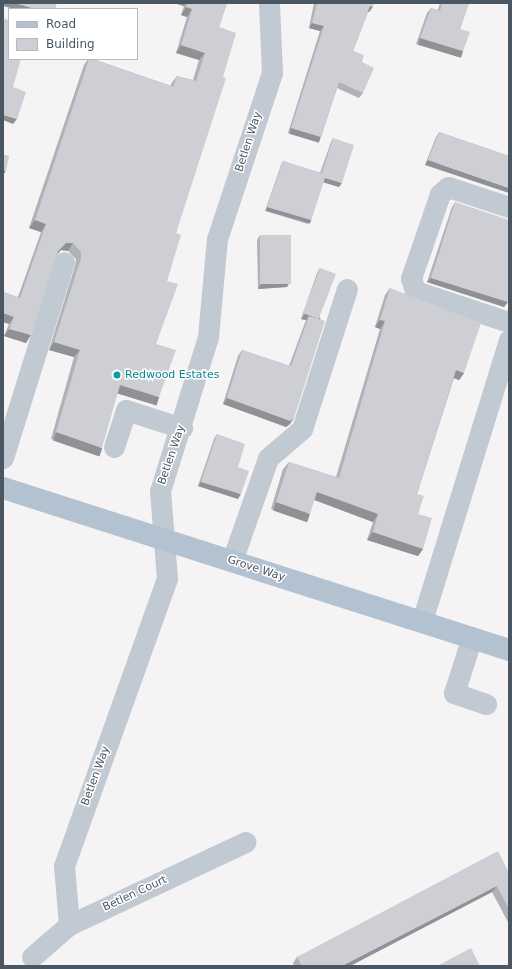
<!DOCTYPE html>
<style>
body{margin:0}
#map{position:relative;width:512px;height:969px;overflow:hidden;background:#f5f3f3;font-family:"DejaVu Sans",sans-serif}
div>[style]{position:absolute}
.minor>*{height:21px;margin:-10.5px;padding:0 10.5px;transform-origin:10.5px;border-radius:10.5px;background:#c1cad2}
.major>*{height:22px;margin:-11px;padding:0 11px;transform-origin:11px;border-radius:11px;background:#b3c2d1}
.wall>*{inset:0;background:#b0b2b7}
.shaded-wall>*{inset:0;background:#909195;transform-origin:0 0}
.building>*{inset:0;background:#cdcfd5;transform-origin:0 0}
.dots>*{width:11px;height:11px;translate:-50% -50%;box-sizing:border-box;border:2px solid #fff;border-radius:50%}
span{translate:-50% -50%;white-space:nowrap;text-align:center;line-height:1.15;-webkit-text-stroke:3px #fff;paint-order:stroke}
.street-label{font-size:11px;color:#4a5661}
.culture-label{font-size:11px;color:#0d838f}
.left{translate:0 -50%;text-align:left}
.frame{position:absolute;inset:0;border:4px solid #4a5661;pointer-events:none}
.legend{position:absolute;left:8px;top:8px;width:130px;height:52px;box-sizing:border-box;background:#fff;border:1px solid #b7bbc0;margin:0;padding:5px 7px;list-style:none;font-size:12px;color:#4a5661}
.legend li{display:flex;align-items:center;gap:8px;height:20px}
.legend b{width:20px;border:1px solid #b7bbc0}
</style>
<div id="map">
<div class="minor">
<i style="left:509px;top:207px;width:64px;rotate:-161.8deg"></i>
<i style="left:448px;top:187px;width:11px;rotate:139deg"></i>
<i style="left:440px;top:194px;width:89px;rotate:109deg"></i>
<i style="left:411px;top:278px;width:14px;rotate:73deg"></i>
<i style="left:415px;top:291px;width:99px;rotate:18.3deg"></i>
<i style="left:114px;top:447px;width:39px;rotate:-72deg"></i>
<i style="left:126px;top:410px;width:59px;rotate:17.8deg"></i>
<i style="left:3px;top:458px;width:205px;rotate:-72.7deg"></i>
<i style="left:232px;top:561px;width:109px;rotate:-70.7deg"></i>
<i style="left:268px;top:458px;width:45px;rotate:-40.5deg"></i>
<i style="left:302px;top:429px;width:147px;rotate:-72.2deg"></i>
<i style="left:422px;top:621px;width:294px;rotate:-72.8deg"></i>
<i style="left:472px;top:637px;width:59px;rotate:107.8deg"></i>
<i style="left:454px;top:693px;width:34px;rotate:19deg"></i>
<i style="left:69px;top:925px;width:59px;rotate:-94.8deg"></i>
<i style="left:64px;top:866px;width:305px;rotate:-70.3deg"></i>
<i style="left:167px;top:579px;width:88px;rotate:-94.5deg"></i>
<i style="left:160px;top:491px;width:161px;rotate:-72.7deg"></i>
<i style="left:208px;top:337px;width:98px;rotate:-84.8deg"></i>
<i style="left:217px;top:239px;width:175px;rotate:-71.7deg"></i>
<i style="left:272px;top:73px;width:70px;rotate:-92.5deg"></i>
<i style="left:32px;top:957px;width:49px;rotate:-40.9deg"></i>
<i style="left:69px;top:925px;width:195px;rotate:-25.2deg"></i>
</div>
<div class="major">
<i style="left:3px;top:488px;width:531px;rotate:17.75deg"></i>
</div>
<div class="wall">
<i style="clip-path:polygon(174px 3px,227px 3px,219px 27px,176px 233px,167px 281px,156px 344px,154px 404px,117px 393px,97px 455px,51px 439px,74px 357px,49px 350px,75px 266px,76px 259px,68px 251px,61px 250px,57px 255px,26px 343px,4px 336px,9px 324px,3px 322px,3px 292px,18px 297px,41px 232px,29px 228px,84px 65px,88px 59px,93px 59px,171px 86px,171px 84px,177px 76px,193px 80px,199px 60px,176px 53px,187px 17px,181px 15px,184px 6px)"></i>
<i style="clip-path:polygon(314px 3px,374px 3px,369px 12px,368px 12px,353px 51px,362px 62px,363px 93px,359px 98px,337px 88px,321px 137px,318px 142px,288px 133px,320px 31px,309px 28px)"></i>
<i style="clip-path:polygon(440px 3px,469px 3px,460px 29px,463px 51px,459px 57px,416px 44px,427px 13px,431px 8px,438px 10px)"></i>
<i style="clip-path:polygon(439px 132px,509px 156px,425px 165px,436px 137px)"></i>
<i style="clip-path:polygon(333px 138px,339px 187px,323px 182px,311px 220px,308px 224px,265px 211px,281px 165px,283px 161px,320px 173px,331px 142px)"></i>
<i style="clip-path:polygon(455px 202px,508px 302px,504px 307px,427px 282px,452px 207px)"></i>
<i style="clip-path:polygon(260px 235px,287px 287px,258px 289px,257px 240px)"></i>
<i style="clip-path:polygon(320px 268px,320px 320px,290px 424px,286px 427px,223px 404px,238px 356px,242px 350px,289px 366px,306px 320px,301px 319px,317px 273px)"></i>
<i style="clip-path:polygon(390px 288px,464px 373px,459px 380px,454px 378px,417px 494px,418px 514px,423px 549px,418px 556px,367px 540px,373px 522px,314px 500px,305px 521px,271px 509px,283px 469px,289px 462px,336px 477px,380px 329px,375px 327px,385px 295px)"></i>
<i style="clip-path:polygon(217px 434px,238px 467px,238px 499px,198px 486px,214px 439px)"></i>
<i style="clip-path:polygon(509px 873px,509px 924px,492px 892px,350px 966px,294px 966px,293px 963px,297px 957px)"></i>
</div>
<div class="shaded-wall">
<i style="clip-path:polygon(4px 3px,15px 3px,36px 9px,14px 9px,3px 6px)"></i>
<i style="clip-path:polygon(174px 3px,186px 3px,184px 6px)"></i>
<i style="clip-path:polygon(370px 6px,373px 7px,369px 12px,367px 11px)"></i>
<i style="clip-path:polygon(186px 7px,192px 9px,187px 17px,181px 15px)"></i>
<i style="clip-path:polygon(312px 23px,324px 26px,320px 31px,309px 28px)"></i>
<i style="left:420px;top:38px;width:45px;height:7px;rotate:17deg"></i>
<i style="clip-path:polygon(181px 45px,205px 53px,199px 60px,176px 53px)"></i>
<i style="clip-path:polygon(4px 115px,17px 119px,13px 124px,3px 120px,3px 116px)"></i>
<i style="left:291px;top:128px;width:31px;height:6px;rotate:17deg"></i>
<i style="clip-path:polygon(428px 160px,509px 188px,509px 193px,425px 165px)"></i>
<i style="clip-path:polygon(3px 170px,6px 171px,3px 175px)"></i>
<i style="clip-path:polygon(325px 178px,342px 183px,339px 187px,322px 182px)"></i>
<i style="left:267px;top:207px;width:46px;height:4px;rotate:16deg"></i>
<i style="clip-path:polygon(35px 220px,46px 224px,41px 232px,29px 228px)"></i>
<i style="clip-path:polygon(66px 243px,73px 243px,68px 251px,61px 250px,53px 258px,58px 251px)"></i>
<i style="clip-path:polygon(431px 278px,508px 302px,504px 307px,427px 282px)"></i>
<i style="clip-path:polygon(290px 282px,287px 287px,258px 289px,261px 284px)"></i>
<i style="clip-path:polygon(3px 313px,14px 317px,9px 324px,3px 322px)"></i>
<i style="clip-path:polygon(305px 314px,321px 319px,317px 324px,309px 316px,306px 320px,301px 319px)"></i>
<i style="clip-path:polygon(380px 320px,385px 321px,380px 329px,375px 327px)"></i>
<i style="clip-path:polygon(9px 329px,31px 335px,26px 343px,4px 336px)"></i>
<i style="clip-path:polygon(54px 342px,80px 350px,74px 357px,49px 350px)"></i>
<i style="clip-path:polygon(456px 370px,464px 373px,459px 380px,451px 377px)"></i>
<i style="left:120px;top:385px;width:41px;height:9px;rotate:17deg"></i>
<i style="clip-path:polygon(227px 398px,294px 418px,290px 424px,286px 427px,223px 404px)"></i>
<i style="left:56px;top:432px;width:49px;height:9px;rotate:19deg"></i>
<i style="clip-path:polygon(201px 482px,241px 494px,238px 499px,198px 486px)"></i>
<i style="clip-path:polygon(317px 492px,378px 514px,373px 522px,312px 499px)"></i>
<i style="left:276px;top:502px;width:36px;height:9px;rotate:19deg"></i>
<i style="clip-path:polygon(373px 532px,423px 549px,418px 556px,367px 540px)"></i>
<i style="clip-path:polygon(497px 886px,492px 892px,350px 966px,342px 966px)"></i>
</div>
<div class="building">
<i style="clip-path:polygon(15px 3px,57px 3px,55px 9px,36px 9px)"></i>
<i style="clip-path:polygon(188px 3px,227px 3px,219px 27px,236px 33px,223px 77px,226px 78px,176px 233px,181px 235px,167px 281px,178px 284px,156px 344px,176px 350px,159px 397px,120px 385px,102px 448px,56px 432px,80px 350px,54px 342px,81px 258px,81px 252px,73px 243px,66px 243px,58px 251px,31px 335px,9px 329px,14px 317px,3px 313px,3px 292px,20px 298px,46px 224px,35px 220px,89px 59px,93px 59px,173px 87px,177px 76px,196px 81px,205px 53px,181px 45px,192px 9px,186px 7px)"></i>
<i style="clip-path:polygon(317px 3px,374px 3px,373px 7px,370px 6px,353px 51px,364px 55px,362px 62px,374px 68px,363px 93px,339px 82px,321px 137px,291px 128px,324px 26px,312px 23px)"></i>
<i style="clip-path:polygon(442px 3px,469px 3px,460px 29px,470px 32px,463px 51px,420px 38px,431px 8px,440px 11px)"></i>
<i style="clip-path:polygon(5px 18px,9px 21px,9px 59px,21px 59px,13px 87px,26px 92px,17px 119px,4px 115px,3px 118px,3px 24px)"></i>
<i style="clip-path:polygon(439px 132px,509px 156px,509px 188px,428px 160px)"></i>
<i style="clip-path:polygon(333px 138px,354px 145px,342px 183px,325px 178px,311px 220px,267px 207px,283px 161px,322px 173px)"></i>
<i style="clip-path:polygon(3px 154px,9px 156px,6px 171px,3px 170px)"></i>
<i style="clip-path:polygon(455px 202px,509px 220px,509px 297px,508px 302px,431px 278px)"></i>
<i style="left:260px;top:235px;width:31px;height:49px"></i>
<i style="left:320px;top:268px;width:17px;height:48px;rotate:21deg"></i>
<i style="clip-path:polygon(390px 288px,481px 323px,464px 373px,456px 370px,417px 494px,424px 496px,418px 514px,432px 518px,423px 549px,373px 532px,378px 514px,317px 492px,310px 514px,276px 502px,289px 462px,339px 478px,385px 321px,380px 320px)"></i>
<i style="clip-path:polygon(309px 316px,325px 321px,294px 418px,290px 421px,227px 398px,242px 350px,291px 366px)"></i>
<i style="clip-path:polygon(217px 434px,245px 444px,238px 467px,249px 471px,241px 494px,201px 482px)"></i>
<i style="clip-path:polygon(498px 851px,509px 873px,509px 909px,497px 886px,342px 966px,302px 966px,297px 957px)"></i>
<i style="clip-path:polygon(471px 948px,480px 966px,437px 966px)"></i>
</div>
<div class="dots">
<i style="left:117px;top:375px;background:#0f9aa8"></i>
</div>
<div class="street-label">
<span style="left:249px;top:142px;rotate:-72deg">Betlen Way</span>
<span style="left:172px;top:455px;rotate:-71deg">Betlen Way</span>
<span style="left:256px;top:569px;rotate:18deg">Grove Way</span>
<span style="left:96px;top:776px;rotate:-70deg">Betlen Way</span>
<span style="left:135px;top:894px;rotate:-25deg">Betlen Court</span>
</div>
<div class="culture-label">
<span class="left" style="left:125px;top:375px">Redwood Estates</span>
</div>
<div class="frame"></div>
<ul class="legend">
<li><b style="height:5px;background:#b3c2d1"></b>Road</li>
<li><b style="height:11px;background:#cdcfd5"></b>Building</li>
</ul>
</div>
